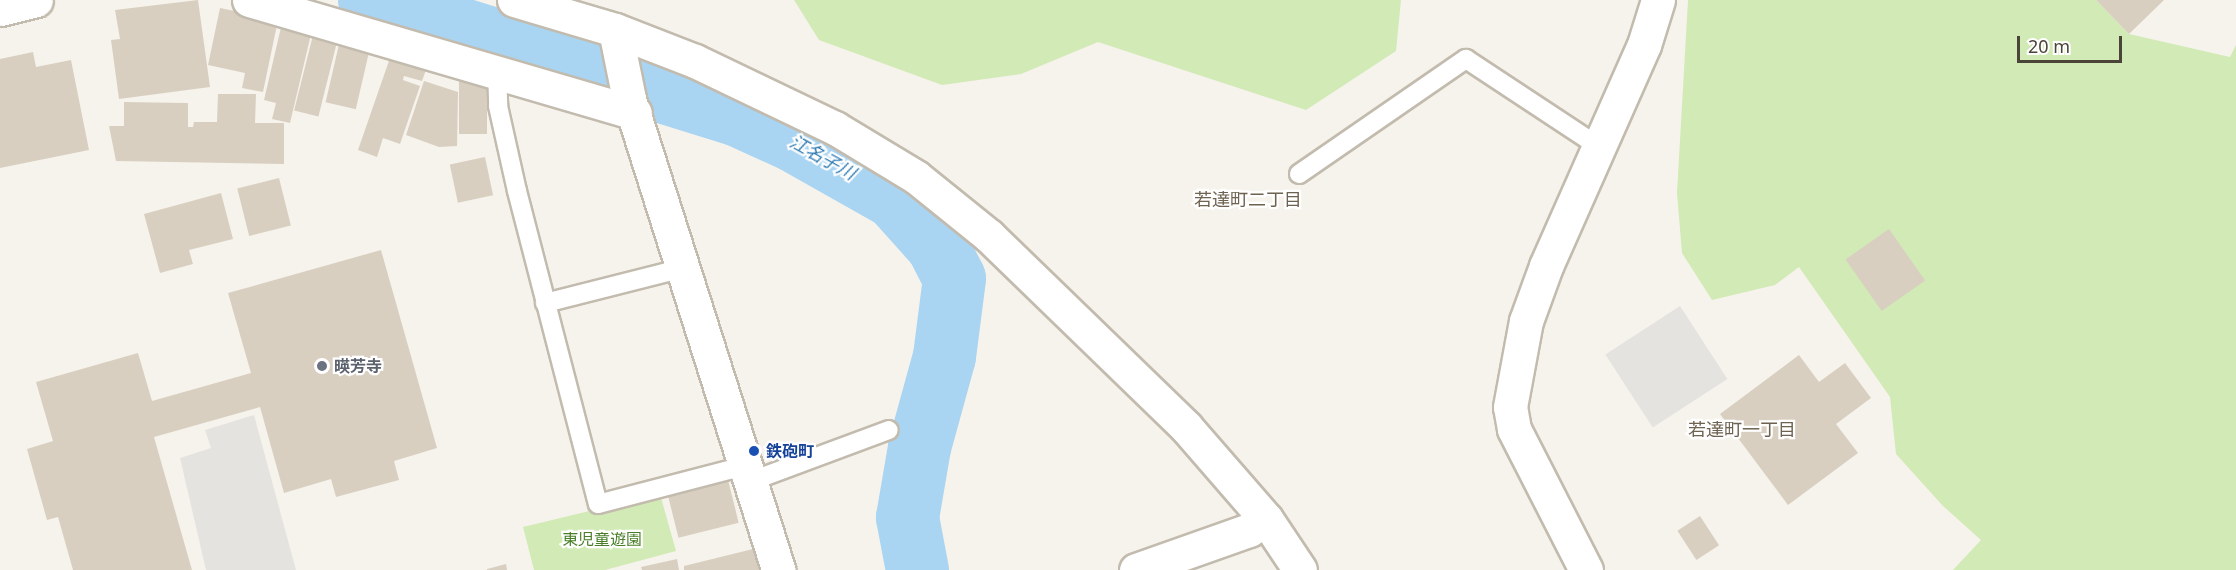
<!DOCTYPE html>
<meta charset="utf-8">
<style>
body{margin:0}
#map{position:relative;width:2236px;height:570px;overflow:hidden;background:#f6f3ec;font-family:"Noto Sans","Noto Sans JP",sans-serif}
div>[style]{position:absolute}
.green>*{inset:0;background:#d2eab5}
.parking>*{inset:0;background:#e5e3e0;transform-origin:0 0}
.river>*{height:63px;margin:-31.5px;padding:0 31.5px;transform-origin:31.5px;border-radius:31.5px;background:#a9d4f2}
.building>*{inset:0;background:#d8cfc1;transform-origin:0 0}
.roads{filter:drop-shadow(2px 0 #c2bbae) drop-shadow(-2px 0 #c2bbae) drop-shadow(0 2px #c2bbae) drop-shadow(0 -2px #c2bbae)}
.service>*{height:18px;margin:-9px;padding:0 9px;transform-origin:9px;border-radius:9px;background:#fff}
.minor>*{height:33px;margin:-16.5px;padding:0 16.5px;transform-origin:16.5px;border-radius:16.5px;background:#fff}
.dots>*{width:16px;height:16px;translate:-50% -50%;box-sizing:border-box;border:3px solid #fff;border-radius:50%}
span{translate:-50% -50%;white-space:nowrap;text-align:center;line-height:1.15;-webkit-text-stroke:4.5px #fff;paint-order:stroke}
.worship-label{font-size:16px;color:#5b616d;font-weight:700}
.left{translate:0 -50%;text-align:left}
.transit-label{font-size:16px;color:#164399;font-weight:700}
.park-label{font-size:16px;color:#4a7f2a}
.water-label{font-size:18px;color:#2e7ab2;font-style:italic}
.neighbourhood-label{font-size:18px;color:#6e6250}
.scale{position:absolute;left:2017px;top:36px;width:105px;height:27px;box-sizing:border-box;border:3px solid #4b4439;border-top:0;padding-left:8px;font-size:18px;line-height:21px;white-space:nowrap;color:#4b4439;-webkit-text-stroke:4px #fff;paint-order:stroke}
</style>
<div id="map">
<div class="green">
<i style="clip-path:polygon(794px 0,1401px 0,1396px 51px,1306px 110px,1098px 42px,1021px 74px,942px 85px,819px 40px)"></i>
<i style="clip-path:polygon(1688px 0,2096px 0,2129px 34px,2230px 57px,2236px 45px,2236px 570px,1953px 570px,1981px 540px,1943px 506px,1896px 454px,1890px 397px,1799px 267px,1775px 285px,1712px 300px,1682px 253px,1677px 193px)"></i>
<i style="clip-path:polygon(660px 494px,676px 551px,605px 570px,534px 570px,523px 527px)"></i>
</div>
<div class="parking">
<i style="left:1680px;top:306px;width:87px;height:89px;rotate:57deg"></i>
<i style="clip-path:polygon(254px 415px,296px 570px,206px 570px,180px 458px,211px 448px,205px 430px)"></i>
</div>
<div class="river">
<i style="left:369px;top:0;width:384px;rotate:17.3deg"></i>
<i style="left:736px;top:114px;width:63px;rotate:24.5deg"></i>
<i style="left:793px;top:140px;width:116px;rotate:29.4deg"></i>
<i style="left:894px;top:197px;width:64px;rotate:48.1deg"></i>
<i style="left:937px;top:245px;width:37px;rotate:63deg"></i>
<i style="left:954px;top:278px;width:79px;rotate:97.3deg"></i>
<i style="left:944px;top:356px;width:94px;rotate:105.4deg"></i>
<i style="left:919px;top:447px;width:71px;rotate:99.7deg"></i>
<i style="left:907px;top:517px;width:54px;rotate:79.3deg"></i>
</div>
<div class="building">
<i style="clip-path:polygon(198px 0,210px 87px,119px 99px,111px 40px,120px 39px,115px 10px)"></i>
<i style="clip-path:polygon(2096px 0,2164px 0,2129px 34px)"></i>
<i style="clip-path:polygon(220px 8px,278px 20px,263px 92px,242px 88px,245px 73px,208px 65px)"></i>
<i style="clip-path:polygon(282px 23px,312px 30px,290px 123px,272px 119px,276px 103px,264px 100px)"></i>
<i style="left:314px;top:31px;width:25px;height:82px;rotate:14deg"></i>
<i style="left:340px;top:40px;width:31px;height:64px;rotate:13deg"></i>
<i style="clip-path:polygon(33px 52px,36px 67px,71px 60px,89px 150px,0 168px,0 59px)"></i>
<i style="clip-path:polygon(391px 55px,427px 67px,422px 81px,404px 76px,403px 80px,420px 86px,400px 144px,383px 138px,377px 157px,358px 150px)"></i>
<i style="clip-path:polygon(424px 81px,458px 92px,457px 146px,439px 147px,406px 135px)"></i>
<i style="left:459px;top:81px;width:28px;height:53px"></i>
<i style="clip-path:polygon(218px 94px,256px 94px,255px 123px,284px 123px,284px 164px,116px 161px,109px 126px,124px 126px,124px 102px,188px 103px,188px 127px,193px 127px,194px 122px,217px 122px)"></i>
<i style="left:485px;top:157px;width:39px;height:36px;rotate:78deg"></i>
<i style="left:279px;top:178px;width:49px;height:43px;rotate:76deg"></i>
<i style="clip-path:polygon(221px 193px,233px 239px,189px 250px,193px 264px,160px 273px,144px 214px)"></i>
<i style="left:1889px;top:229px;width:63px;height:53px;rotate:55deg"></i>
<i style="clip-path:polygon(381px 250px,437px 448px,394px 461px,399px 480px,336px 497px,331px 479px,284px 493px,260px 407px,154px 437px,192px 570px,73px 570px,58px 517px,47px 520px,27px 449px,53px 441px,36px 382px,138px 353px,152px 401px,251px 373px,228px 293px)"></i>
<i style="clip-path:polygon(1799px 355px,1819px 382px,1845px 363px,1871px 398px,1836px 424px,1858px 453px,1788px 505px,1720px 414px)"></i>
<i style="left:728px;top:480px;width:44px;height:62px;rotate:76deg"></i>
<i style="left:1700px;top:516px;width:35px;height:27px;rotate:57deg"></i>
<i style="clip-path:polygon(753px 549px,759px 570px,684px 570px,684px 566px)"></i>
<i style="clip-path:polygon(677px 559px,679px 570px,642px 570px,641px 567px)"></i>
<i style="clip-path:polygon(506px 564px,507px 570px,487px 570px,487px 569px)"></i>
</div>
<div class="roads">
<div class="service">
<i style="left:497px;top:70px;width:36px;rotate:88deg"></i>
<i style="left:498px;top:106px;width:87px;rotate:77.4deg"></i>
<i style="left:517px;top:191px;width:323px;rotate:75.5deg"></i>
<i style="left:598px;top:504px;width:151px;rotate:-14.6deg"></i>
<i style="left:1299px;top:174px;width:203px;rotate:-34.6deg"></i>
<i style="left:1466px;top:59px;width:158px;rotate:33.4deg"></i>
<i style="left:545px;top:303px;width:142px;rotate:-14.2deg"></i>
<i style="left:749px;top:482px;width:149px;rotate:-20.4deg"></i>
</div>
<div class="minor">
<i style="left:249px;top:0;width:402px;rotate:16.3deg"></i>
<i style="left:514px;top:0;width:105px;rotate:16.5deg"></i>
<i style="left:615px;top:30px;width:86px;rotate:21.2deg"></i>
<i style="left:695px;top:61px;width:155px;rotate:25.6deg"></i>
<i style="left:835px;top:128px;width:95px;rotate:31.2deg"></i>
<i style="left:916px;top:177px;width:94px;rotate:38.9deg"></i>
<i style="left:989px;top:236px;width:274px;rotate:44.1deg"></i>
<i style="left:1186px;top:427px;width:122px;rotate:49deg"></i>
<i style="left:1266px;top:519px;width:61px;rotate:56.3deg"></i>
<i style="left:0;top:9px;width:37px;rotate:-14deg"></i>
<i style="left:615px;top:30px;width:70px;rotate:78.5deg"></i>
<i style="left:629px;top:99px;width:494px;rotate:72.4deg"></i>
<i style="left:1136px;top:570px;width:120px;rotate:-19.5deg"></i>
<i style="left:1249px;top:530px;width:20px;rotate:-33deg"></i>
<i style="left:1586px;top:570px;width:158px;rotate:-117.1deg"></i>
<i style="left:1514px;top:429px;width:22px;rotate:-100deg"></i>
<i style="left:1510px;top:407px;width:87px;rotate:-79.5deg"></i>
<i style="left:1526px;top:321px;width:59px;rotate:-70deg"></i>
<i style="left:1546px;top:266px;width:242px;rotate:-66.1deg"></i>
<i style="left:1644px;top:45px;width:47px;rotate:-72.7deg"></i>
</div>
</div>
<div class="dots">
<i style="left:322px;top:366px;background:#6b7280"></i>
<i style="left:754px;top:451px;background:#1a4fb4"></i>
</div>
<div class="worship-label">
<span class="left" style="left:334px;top:366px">暎芳寺</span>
</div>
<div class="transit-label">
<span class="left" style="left:766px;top:451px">鉄砲町</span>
</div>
<div class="park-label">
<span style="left:602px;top:539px">東児童遊園</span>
</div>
<div class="water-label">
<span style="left:823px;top:157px;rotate:29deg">江名子川</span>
</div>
<div class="neighbourhood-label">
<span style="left:1248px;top:199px">若達町二丁目</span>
<span style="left:1742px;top:429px">若達町一丁目</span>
</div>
<div class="scale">20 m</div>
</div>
